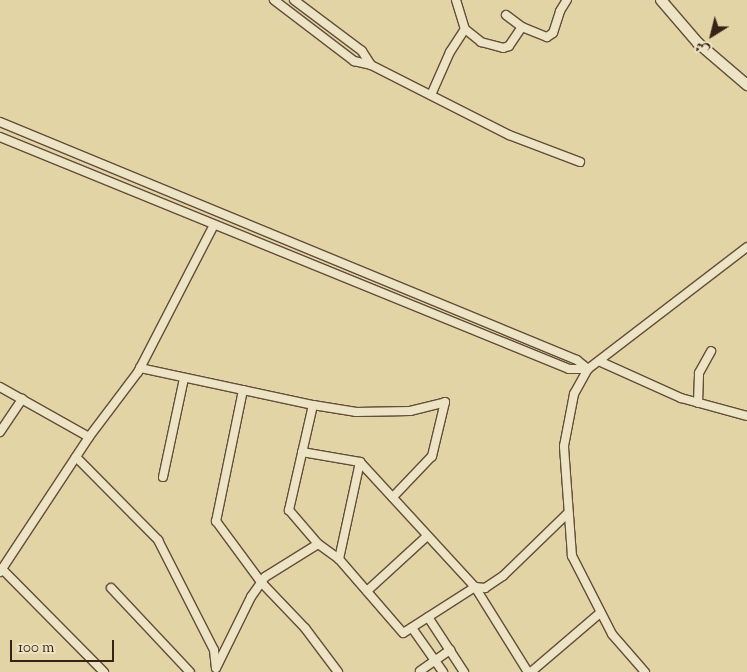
<!DOCTYPE html>
<meta charset="utf-8">
<style>
body{margin:0}
#map{position:relative;width:747px;height:672px;overflow:hidden;background:#e3d4a6;font-family:"Sorts Mill Goudy",Amiri,serif}
div>[style]{position:absolute}
.roads{filter:drop-shadow(1px 0 #624e39) drop-shadow(-1px 0 #624e39) drop-shadow(0 1px #624e39) drop-shadow(0 -1px #624e39)}
.street>*{height:8px;margin:-4px;padding:0 4px;transform-origin:4px;border-radius:4px;background:#ede3c5}
.secondary>*{height:10px;margin:-5px;padding:0 5px;transform-origin:5px;border-radius:5px;background:#ede3c5}
span{translate:-50% -50%;white-space:nowrap;text-align:center;line-height:1.15;-webkit-text-stroke:4px #ede3c5;paint-order:stroke}
.north{position:absolute;left:687px;top:10px;width:50px;height:50px;-webkit-text-stroke:4px #ede3c5;paint-order:stroke;rotate:216deg;font-size:14px;font-weight:700;line-height:20px;text-align:center;color:#372215}
.north::after{content:'';display:block;margin:auto;width:18px;height:22px;background:#372215;clip-path:polygon(50% 0,100% 100%,50% 72%,0 100%)}
.scale{position:absolute;left:10px;top:640px;width:104px;height:22px;box-sizing:border-box;border:2px solid #372215;border-top:0;padding-left:6px;font-size:15px;line-height:18px;white-space:nowrap;color:#372215;-webkit-text-stroke:4px #ede3c5;paint-order:stroke}
</style>
<div id="map">
<div class="roads">
<div class="street">
<i style="left:274px;top:0;width:101px;rotate:37.3deg"></i>
<i style="left:354px;top:61px;width:17px;rotate:13deg"></i>
<i style="left:371px;top:65px;width:17px;rotate:-123deg"></i>
<i style="left:362px;top:51px;width:85px;rotate:-143.1deg"></i>
<i style="left:456px;top:0;width:30px;rotate:73deg"></i>
<i style="left:465px;top:29px;width:21px;rotate:39deg"></i>
<i style="left:481px;top:42px;width:23px;rotate:15deg"></i>
<i style="left:503px;top:48px;width:6px;rotate:-18deg"></i>
<i style="left:509px;top:46px;width:23px;rotate:-56deg"></i>
<i style="left:506px;top:15px;width:20px;rotate:37deg"></i>
<i style="left:522px;top:27px;width:27px;rotate:22deg"></i>
<i style="left:547px;top:37px;width:7px;rotate:-34deg"></i>
<i style="left:553px;top:33px;width:23px;rotate:-72deg"></i>
<i style="left:560px;top:11px;width:13px;rotate:-58deg"></i>
<i style="left:371px;top:65px;width:155px;rotate:26.9deg"></i>
<i style="left:509px;top:135px;width:76px;rotate:20.8deg"></i>
<i style="left:431px;top:95px;width:47px;rotate:-66.2deg"></i>
<i style="left:450px;top:52px;width:27px;rotate:-57deg"></i>
<i style="left:0;top:122px;width:624px;rotate:22.42deg"></i>
<i style="left:577px;top:360px;width:14px;rotate:39deg"></i>
<i style="left:0;top:137px;width:614px;rotate:22.18deg"></i>
<i style="left:569px;top:369px;width:19px"></i>
<i style="left:601px;top:362px;width:88px;rotate:24.2deg"></i>
<i style="left:681px;top:398px;width:68px;rotate:15.3deg"></i>
<i style="left:140px;top:368px;width:177px;rotate:12.1deg"></i>
<i style="left:313px;top:405px;width:108px;rotate:102.9deg"></i>
<i style="left:289px;top:510px;width:45px;rotate:49.5deg"></i>
<i style="left:318px;top:544px;width:62px;rotate:148.1deg"></i>
<i style="left:265px;top:577px;width:24px;rotate:125deg"></i>
<i style="left:251px;top:597px;width:79px;rotate:116.2deg"></i>
<i style="left:0;top:387px;width:102px;rotate:29.3deg"></i>
<i style="left:243px;top:390px;width:134px;rotate:101.6deg"></i>
<i style="left:216px;top:521px;width:76px;rotate:53.6deg"></i>
<i style="left:261px;top:582px;width:64px;rotate:46.3deg"></i>
<i style="left:305px;top:628px;width:55px;rotate:53.1deg"></i>
<i style="left:698px;top:403px;width:30px;rotate:-88deg"></i>
<i style="left:699px;top:373px;width:25px;rotate:-61deg"></i>
<i style="left:313px;top:405px;width:44px;rotate:9.2deg"></i>
<i style="left:356px;top:412px;width:54px;rotate:-1.1deg"></i>
<i style="left:410px;top:411px;width:36px;rotate:-14deg"></i>
<i style="left:445px;top:402px;width:56px;rotate:103.5deg"></i>
<i style="left:432px;top:456px;width:57px;rotate:133.6deg"></i>
<i style="left:0;top:432px;width:40px;rotate:-56deg"></i>
<i style="left:302px;top:452px;width:59px;rotate:9.8deg"></i>
<i style="left:360px;top:462px;width:170px;rotate:47.4deg"></i>
<i style="left:475px;top:587px;width:85px;rotate:147.4deg"></i>
<i style="left:403px;top:633px;width:98px;rotate:-130.9deg"></i>
<i style="left:339px;top:559px;width:26px;rotate:-144deg"></i>
<i style="left:76px;top:457px;width:117px;rotate:45.3deg"></i>
<i style="left:158px;top:540px;width:123px;rotate:63deg"></i>
<i style="left:214px;top:650px;width:18px;rotate:84deg"></i>
<i style="left:163px;top:477px;width:101px;rotate:-78deg"></i>
<i style="left:339px;top:559px;width:99px;rotate:-77.8deg"></i>
<i style="left:2px;top:569px;width:145px;rotate:45.3deg"></i>
<i style="left:0;top:572px;width:162px;rotate:-56.6deg"></i>
<i style="left:89px;top:437px;width:81px;rotate:-53deg"></i>
<i style="left:138px;top:372px;width:165px;rotate:-62.7deg"></i>
<i style="left:475px;top:587px;width:10px;rotate:6deg"></i>
<i style="left:485px;top:588px;width:22px;rotate:-34deg"></i>
<i style="left:503px;top:576px;width:91px;rotate:-44.1deg"></i>
<i style="left:475px;top:587px;width:100px;rotate:58.1deg"></i>
<i style="left:111px;top:588px;width:115px;rotate:46.8deg"></i>
<i style="left:367px;top:591px;width:80px;rotate:-42.5deg"></i>
<i style="left:428px;top:617px;width:66px;rotate:56.8deg"></i>
<i style="left:412px;top:628px;width:54px;rotate:54.8deg"></i>
<i style="left:420px;top:671px;width:37px;rotate:-35deg"></i>
<i style="left:531px;top:672px;width:91px;rotate:-40.5deg"></i>
<i style="left:645px;top:672px;width:50px;rotate:-131deg"></i>
<i style="left:612px;top:634px;width:88px;rotate:-117.1deg"></i>
<i style="left:572px;top:556px;width:110px;rotate:-94.2deg"></i>
<i style="left:564px;top:446px;width:53px;rotate:-79.1deg"></i>
<i style="left:574px;top:394px;width:29px;rotate:-61deg"></i>
<i style="left:588px;top:369px;width:200px;rotate:-37.5deg"></i>
</div>
<div class="secondary">
<i style="left:661px;top:0;width:57px;rotate:49.3deg"></i>
<i style="left:698px;top:43px;width:65px;rotate:40.6deg"></i>
</div>
</div>
<div class="north">ش</div>
<div class="scale">100 m</div>
</div>
